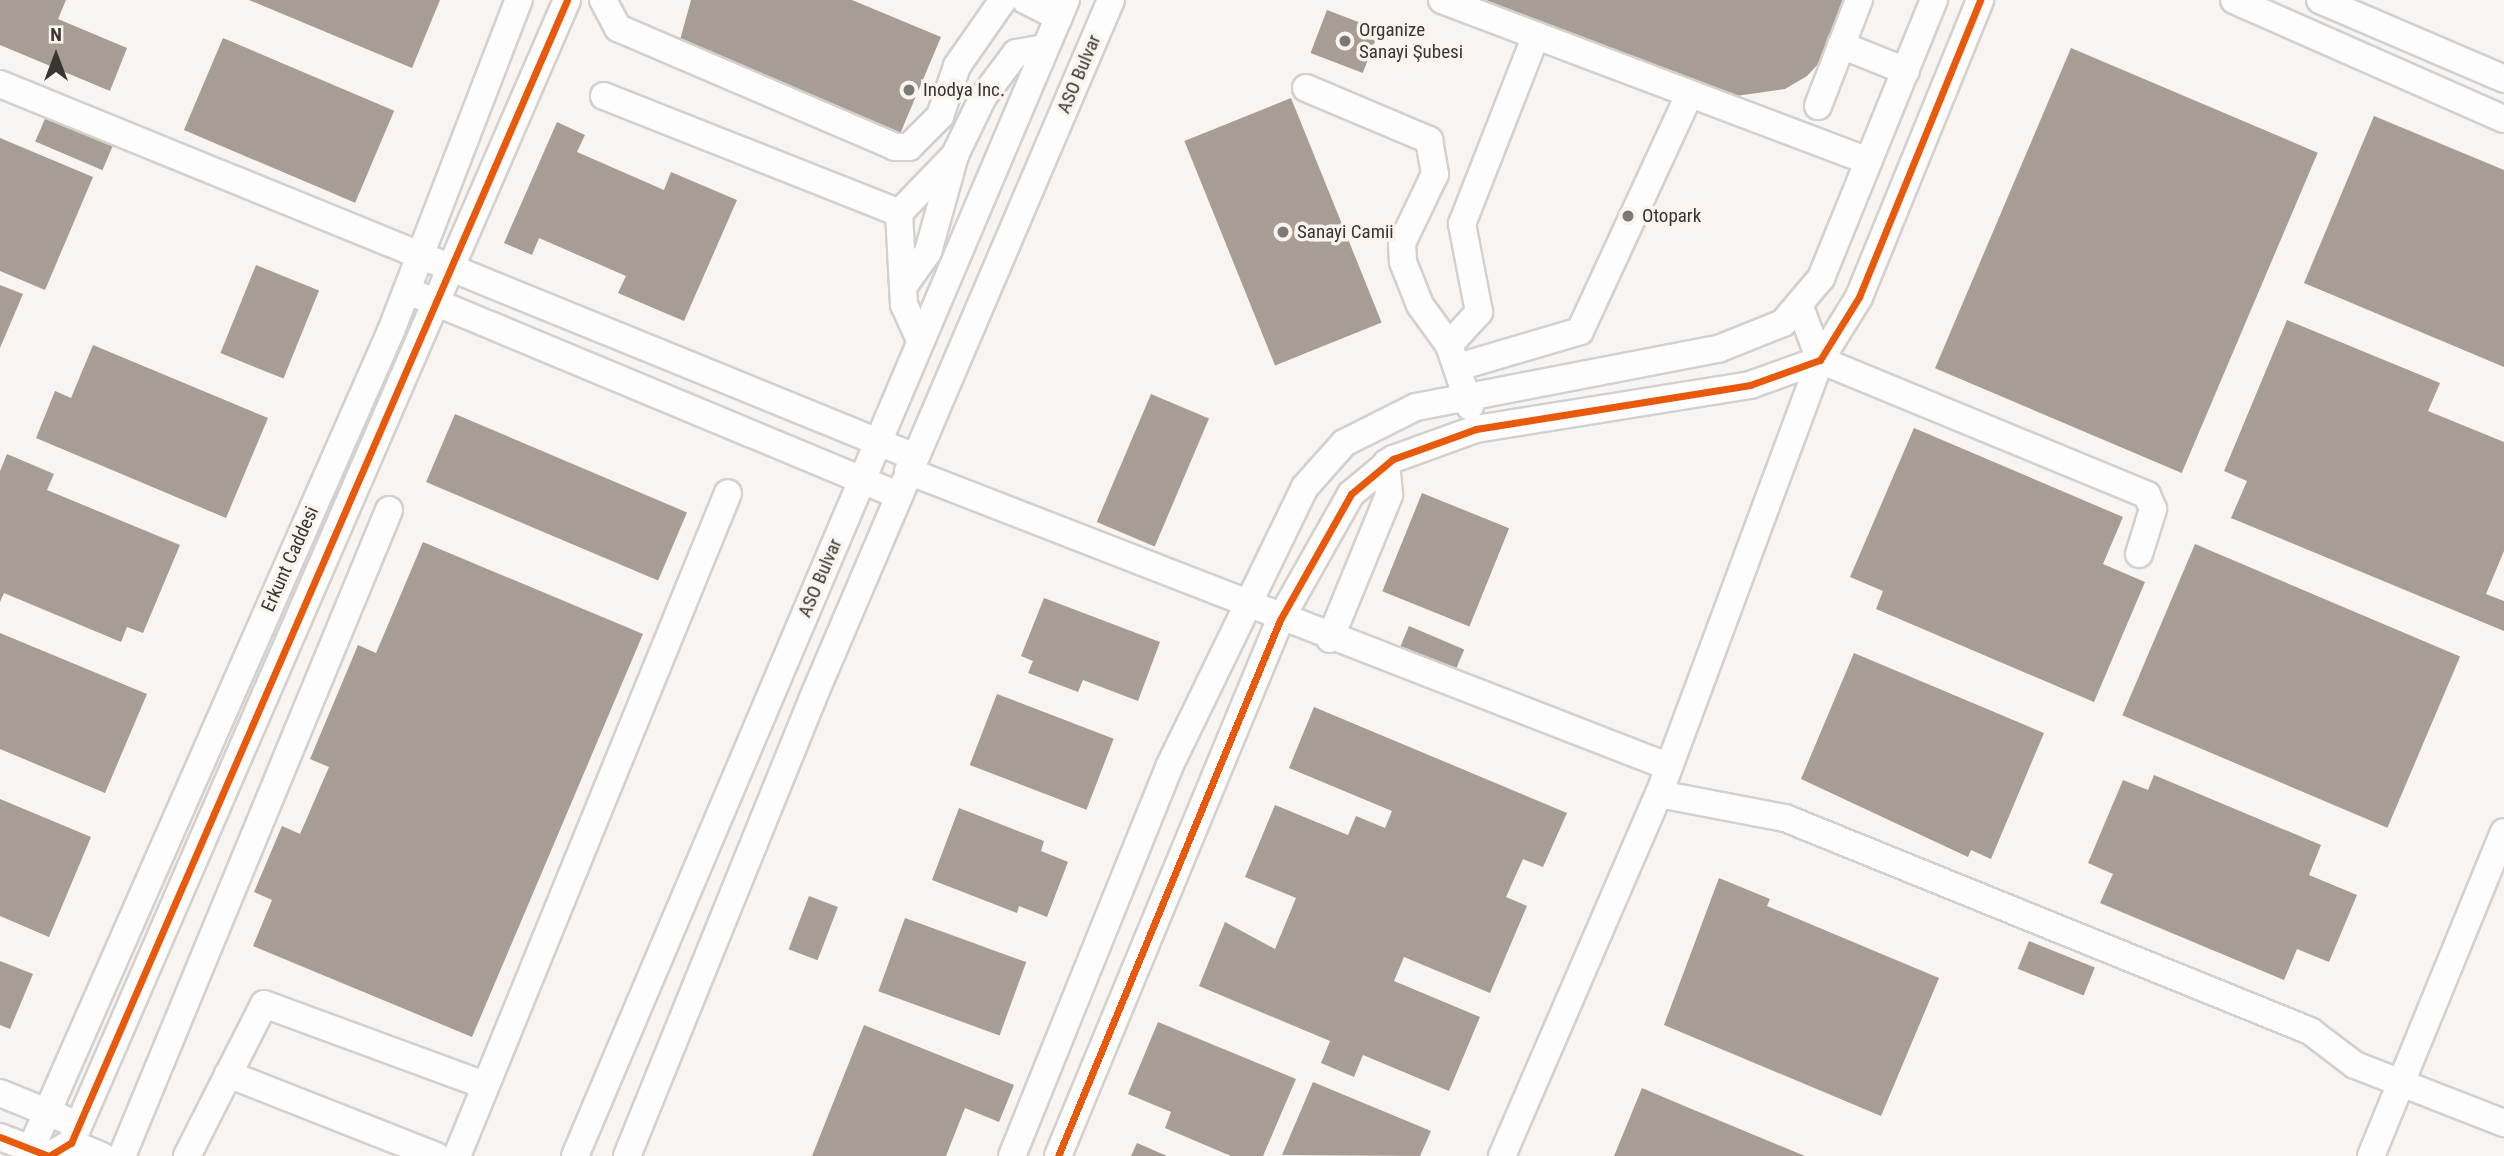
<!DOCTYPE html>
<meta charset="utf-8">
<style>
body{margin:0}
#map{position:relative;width:2504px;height:1156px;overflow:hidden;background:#f7f4f2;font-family:"Roboto Condensed",sans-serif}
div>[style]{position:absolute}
.building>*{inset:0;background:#a79d94;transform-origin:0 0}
.roads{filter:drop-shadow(2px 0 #d3d0ce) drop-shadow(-2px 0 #d3d0ce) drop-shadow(0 2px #d3d0ce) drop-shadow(0 -2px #d3d0ce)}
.minor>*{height:26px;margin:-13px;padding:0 13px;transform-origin:13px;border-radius:13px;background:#fefdfd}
.cycleway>*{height:7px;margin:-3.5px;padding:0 3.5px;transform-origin:3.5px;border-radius:3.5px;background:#e8590c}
.dots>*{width:19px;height:19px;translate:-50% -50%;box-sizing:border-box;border:4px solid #faf4ef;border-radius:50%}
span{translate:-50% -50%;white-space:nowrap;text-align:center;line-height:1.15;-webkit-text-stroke:7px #faf4ef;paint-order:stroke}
.poi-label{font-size:19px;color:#383634}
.left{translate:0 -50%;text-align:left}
.street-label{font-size:19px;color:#383634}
.north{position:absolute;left:21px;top:21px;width:70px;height:70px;-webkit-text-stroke:5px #faf4ef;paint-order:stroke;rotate:0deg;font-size:19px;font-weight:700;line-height:28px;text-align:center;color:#383634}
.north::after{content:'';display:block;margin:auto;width:24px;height:32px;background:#383634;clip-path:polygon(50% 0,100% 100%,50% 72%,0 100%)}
</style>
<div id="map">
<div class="building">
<i style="clip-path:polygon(0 0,66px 0,58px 19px,127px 48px,110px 91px,0 45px)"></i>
<i style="clip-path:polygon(249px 0,440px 0,412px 68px)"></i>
<i style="clip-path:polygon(691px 0,852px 0,941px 37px,900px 134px,882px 131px,769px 83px,771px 78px,757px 72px,754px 79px,728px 67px,731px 61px,680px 40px)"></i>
<i style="clip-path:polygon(1479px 0,1842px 0,1843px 12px,1824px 58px,1807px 76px,1785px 89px,1736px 96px)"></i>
<i style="left:1327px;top:10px;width:56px;height:46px;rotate:21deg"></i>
<i style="left:223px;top:38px;width:186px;height:100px;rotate:23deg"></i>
<i style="left:2071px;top:48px;width:268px;height:348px;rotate:23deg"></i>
<i style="left:1291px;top:98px;width:242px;height:115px;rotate:68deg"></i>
<i style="left:47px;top:114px;width:73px;height:30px;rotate:23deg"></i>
<i style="clip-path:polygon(2374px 116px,2504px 170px,2504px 367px,2304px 283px)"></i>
<i style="clip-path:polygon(557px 122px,585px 135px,577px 152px,664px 190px,671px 172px,737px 200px,684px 321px,618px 293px,626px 276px,539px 238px,532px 255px,504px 243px)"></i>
<i style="clip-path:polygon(0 138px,93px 177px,45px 290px,0 271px)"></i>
<i style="left:256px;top:265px;width:68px;height:95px;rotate:22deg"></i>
<i style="clip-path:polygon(0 285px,23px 294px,0 348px)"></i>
<i style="clip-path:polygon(2287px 320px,2440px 383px,2428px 411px,2504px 442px,2504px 551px,2486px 594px,2504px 601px,2504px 631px,2231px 518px,2247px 481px,2224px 471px)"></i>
<i style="clip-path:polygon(93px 345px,268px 418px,226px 518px,36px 438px,55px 391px,71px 398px)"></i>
<i style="left:1151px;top:394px;width:63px;height:139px;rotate:23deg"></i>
<i style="left:455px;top:414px;width:252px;height:74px;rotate:23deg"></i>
<i style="clip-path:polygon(1914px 428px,2123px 517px,2103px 564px,2145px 582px,2094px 702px,1876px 609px,1883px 591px,1850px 577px)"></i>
<i style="clip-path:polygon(7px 454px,54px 474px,47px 490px,180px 545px,143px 633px,127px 627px,121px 642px,4px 593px,0 602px,0 471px)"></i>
<i style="left:1422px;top:493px;width:94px;height:106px;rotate:22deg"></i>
<i style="clip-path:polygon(423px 542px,643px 634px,472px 1037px,253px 946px,272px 900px,254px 892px,282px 826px,300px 834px,329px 767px,310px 759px,358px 645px,376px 653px)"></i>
<i style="left:2195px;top:544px;width:288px;height:186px;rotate:23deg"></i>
<i style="clip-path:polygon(1044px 598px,1160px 642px,1138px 701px,1083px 680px,1078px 692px,1028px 673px,1033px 661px,1021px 656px)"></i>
<i style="left:1409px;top:626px;width:60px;height:29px;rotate:23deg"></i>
<i style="clip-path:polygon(0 633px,147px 694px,105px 793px,0 749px)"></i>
<i style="clip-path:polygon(1854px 653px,2044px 733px,1991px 859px,1971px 850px,1968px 857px,1801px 779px)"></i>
<i style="left:997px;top:694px;width:125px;height:76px;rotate:21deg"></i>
<i style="clip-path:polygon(1314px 707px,1567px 813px,1543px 867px,1523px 859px,1506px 897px,1527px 906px,1490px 993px,1404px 957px,1394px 981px,1480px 1017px,1449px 1091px,1363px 1055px,1354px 1077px,1321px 1063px,1330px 1041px,1199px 986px,1225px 922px,1275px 949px,1296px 898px,1245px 877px,1275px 805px,1348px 835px,1356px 816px,1385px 828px,1392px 811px,1289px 768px)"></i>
<i style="clip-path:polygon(2154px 775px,2321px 845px,2309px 875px,2357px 895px,2329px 962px,2297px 949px,2284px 980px,2100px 903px,2113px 874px,2088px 863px,2123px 780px,2148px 790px)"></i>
<i style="clip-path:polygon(0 799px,91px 837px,49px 937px,0 916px)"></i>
<i style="clip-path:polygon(959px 808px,1044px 841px,1041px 851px,1068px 862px,1047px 917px,1019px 906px,1017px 913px,932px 880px)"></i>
<i style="clip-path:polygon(1719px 878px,1770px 899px,1767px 906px,1939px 978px,1881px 1116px,1664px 1025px)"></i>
<i style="left:809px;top:896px;width:31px;height:57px;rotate:21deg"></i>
<i style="left:905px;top:918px;width:129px;height:78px;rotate:20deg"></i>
<i style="left:2029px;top:941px;width:71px;height:30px;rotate:22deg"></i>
<i style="clip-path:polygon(0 961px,33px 974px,10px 1029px,0 1025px)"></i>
<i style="clip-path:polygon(1158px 1022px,1296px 1079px,1263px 1156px,1231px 1156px,1165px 1128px,1171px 1112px,1128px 1094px)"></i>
<i style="clip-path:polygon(864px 1025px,1014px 1085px,999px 1122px,965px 1108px,946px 1156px,812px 1156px)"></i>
<i style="clip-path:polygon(1313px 1082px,1431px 1131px,1420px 1156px,1282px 1155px)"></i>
<i style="clip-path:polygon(1642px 1088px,1682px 1105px,1805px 1156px,1614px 1156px)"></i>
<i style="clip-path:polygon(1137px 1143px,1167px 1156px,1131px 1156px)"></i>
</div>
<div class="roads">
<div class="minor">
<i style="left:603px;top:0;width:32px;rotate:62deg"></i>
<i style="left:618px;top:28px;width:301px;rotate:23.2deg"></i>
<i style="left:895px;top:147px;width:14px"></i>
<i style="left:909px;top:147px;width:44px;rotate:-45deg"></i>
<i style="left:940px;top:116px;width:53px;rotate:-71.2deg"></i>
<i style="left:957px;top:66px;width:80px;rotate:-55.1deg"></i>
<i style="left:1025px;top:0;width:38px;rotate:27deg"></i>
<i style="left:1442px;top:0;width:456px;rotate:20.7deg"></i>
<i style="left:2234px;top:0;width:295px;rotate:23.8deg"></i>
<i style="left:2320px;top:0;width:200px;rotate:23.2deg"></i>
<i style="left:1841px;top:45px;width:70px;rotate:21.8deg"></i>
<i style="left:0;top:84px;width:988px;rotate:22.18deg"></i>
<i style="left:1306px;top:88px;width:134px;rotate:22.9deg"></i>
<i style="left:1429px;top:140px;width:35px;rotate:80deg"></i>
<i style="left:1435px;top:174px;width:76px;rotate:115.6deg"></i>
<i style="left:1402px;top:243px;width:19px;rotate:87deg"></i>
<i style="left:1403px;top:262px;width:46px;rotate:68.4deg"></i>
<i style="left:1420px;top:305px;width:49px;rotate:54.1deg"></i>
<i style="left:1449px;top:345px;width:65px;rotate:71.3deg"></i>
<i style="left:604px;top:96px;width:317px;rotate:21.6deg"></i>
<i style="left:1818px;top:106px;width:114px;rotate:-68.9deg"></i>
<i style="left:903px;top:287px;width:43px;rotate:-54.5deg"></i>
<i style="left:928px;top:252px;width:101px;rotate:-74.4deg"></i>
<i style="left:955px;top:155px;width:64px;rotate:-64.2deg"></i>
<i style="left:983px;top:97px;width:55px;rotate:-53.1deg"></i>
<i style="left:1016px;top:53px;width:29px;rotate:-10deg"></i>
<i style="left:418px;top:295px;width:520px;rotate:22.62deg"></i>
<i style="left:919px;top:338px;width:36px;rotate:-114deg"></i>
<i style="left:904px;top:305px;width:92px;rotate:-93.1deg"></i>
<i style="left:899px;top:213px;width:81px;rotate:-46deg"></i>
<i style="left:1449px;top:345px;width:45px;rotate:-47.7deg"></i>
<i style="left:1479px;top:312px;width:90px;rotate:-100.9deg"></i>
<i style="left:1462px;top:224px;width:200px;rotate:-68.6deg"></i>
<i style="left:1820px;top:360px;width:354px;rotate:22.4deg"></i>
<i style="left:2147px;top:495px;width:15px;rotate:67deg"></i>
<i style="left:2153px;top:509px;width:47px;rotate:107.3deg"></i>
<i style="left:1458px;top:367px;width:127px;rotate:-16.4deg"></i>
<i style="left:1580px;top:331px;width:260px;rotate:-65.2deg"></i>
<i style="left:908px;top:471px;width:814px;rotate:21.24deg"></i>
<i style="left:1330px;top:639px;width:156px;rotate:-67.7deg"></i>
<i style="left:1389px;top:495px;width:32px;rotate:-95deg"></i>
<i style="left:1659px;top:794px;width:128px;rotate:10.8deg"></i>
<i style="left:1785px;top:818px;width:567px;rotate:22.08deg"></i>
<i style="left:2310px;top:1031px;width:56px;rotate:37.1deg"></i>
<i style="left:2355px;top:1065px;width:160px;rotate:21.3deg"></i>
<i style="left:228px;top:1074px;width:224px;rotate:21.5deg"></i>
<i style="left:0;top:1093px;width:69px;rotate:22.1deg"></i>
<i style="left:0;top:1137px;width:53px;rotate:21.2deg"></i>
<i style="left:49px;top:1156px;width:26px;rotate:-31deg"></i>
<i style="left:71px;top:1143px;width:1246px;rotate:-66.54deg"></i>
<i style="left:71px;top:1143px;width:34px;rotate:23deg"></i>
<i style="left:31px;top:1149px;width:894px;rotate:-66.25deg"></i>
<i style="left:391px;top:331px;width:355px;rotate:-68.9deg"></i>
<i style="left:122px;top:1156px;width:699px;rotate:-67.54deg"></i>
<i style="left:187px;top:1156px;width:170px;rotate:-63.1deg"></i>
<i style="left:264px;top:1004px;width:234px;rotate:20.2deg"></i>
<i style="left:457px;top:1156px;width:716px;rotate:-67.77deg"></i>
<i style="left:575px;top:1156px;width:1256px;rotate:-66.99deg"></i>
<i style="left:627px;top:1156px;width:492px;rotate:-67.9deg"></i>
<i style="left:812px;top:700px;width:761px;rotate:-66.87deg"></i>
<i style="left:1012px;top:1156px;width:419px;rotate:-68deg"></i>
<i style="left:1169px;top:767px;width:311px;rotate:-64.1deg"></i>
<i style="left:1305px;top:487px;width:59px;rotate:-48.4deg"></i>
<i style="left:1344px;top:443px;width:80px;rotate:-26.6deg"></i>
<i style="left:1416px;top:407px;width:308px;rotate:-10.9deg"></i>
<i style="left:1718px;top:349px;width:70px;rotate:-21.8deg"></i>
<i style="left:1783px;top:323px;width:59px;rotate:-49.8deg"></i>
<i style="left:1821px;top:278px;width:300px;rotate:-67.9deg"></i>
<i style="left:1058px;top:1156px;width:580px;rotate:-67.5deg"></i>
<i style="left:1280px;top:620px;width:145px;rotate:-60.6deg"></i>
<i style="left:1351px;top:494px;width:55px;rotate:-39.8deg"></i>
<i style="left:1393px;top:459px;width:88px;rotate:-19.9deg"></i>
<i style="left:1476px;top:429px;width:278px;rotate:-9.1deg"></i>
<i style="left:1750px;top:385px;width:74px;rotate:-19.7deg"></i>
<i style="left:1820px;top:360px;width:74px;rotate:-58.2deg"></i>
<i style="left:1859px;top:297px;width:321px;rotate:-67.8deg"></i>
<i style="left:1502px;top:1156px;width:395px;rotate:-66.6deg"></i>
<i style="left:1659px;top:794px;width:463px;rotate:-69.6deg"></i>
<i style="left:1820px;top:360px;width:57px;rotate:-110.7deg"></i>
<i style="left:2371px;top:1156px;width:350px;rotate:-67.7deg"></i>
</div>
</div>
<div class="cycleway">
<i style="left:0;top:1137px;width:53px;rotate:21.2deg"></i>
<i style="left:49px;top:1156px;width:26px;rotate:-31deg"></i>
<i style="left:71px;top:1143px;width:1246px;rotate:-66.54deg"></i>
<i style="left:1058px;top:1156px;width:580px;rotate:-67.5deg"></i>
<i style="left:1280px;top:620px;width:145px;rotate:-60.6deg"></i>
<i style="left:1351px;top:494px;width:55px;rotate:-39.8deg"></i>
<i style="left:1393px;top:459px;width:88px;rotate:-19.9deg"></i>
<i style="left:1476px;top:429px;width:278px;rotate:-9.1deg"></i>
<i style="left:1750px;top:385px;width:74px;rotate:-19.7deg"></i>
<i style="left:1820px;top:360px;width:74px;rotate:-58.2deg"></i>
<i style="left:1859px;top:297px;width:321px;rotate:-67.8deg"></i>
</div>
<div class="dots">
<i style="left:1345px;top:41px;background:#7b7876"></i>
<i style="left:909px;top:90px;background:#7b7876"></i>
<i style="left:1628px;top:216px;background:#7b7876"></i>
<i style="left:1283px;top:232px;background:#7b7876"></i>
</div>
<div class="poi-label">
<span class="left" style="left:1359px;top:41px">Organize<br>Sanayi Şubesi</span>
<span class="left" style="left:923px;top:90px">Inodya Inc.</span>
<span class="left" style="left:1642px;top:216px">Otopark</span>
<span class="left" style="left:1297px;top:232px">Sanayi Camii</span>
</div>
<div class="street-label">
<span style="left:1079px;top:74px;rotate:-67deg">ASO Bulvar</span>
<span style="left:290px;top:559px;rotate:-66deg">Erkunt Caddesi</span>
<span style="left:820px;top:578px;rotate:-67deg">ASO Bulvar</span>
</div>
<div class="north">N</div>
</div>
